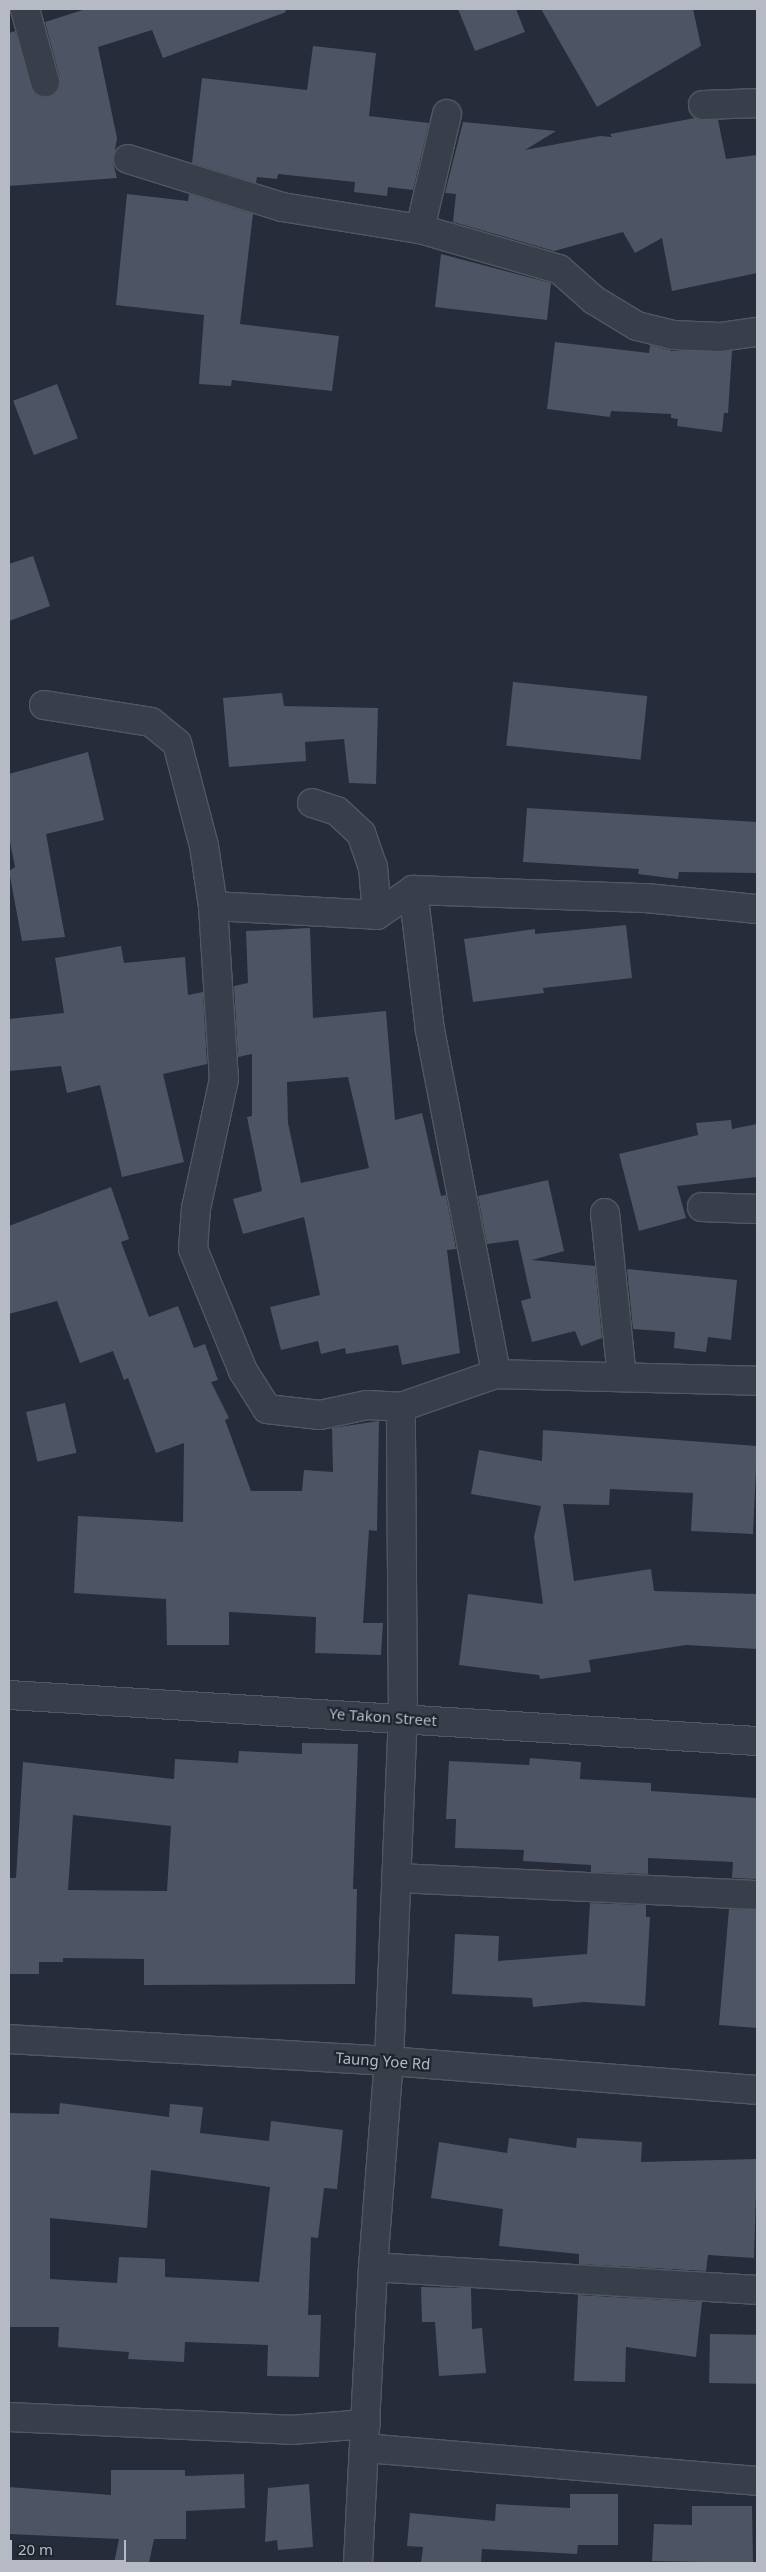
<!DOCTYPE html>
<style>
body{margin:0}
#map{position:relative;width:766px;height:2572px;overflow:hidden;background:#262c39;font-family:"Noto Sans",sans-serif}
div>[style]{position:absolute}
.building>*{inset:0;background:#4d5463;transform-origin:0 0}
.roads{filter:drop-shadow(1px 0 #525762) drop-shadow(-1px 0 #525762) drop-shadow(0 1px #525762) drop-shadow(0 -1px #525762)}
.minor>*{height:28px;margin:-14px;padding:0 14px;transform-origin:14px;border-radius:14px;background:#393f4a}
span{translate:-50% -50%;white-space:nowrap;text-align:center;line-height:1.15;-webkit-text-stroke:4.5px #1f242f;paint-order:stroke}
.street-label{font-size:15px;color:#b5bac5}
.frame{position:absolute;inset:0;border:10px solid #b5bac5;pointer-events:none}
.scale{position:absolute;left:10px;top:2540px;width:116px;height:22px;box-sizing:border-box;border:2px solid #b5bac5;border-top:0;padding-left:6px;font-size:15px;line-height:18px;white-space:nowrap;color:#b5bac5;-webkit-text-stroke:4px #1f242f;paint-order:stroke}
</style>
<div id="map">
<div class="building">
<i style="clip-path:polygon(86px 9px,285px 9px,286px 12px,163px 58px,152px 30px,98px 47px,117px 138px,113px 162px,117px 178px,9px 186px,9px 33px,15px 31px,34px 93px,50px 97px,56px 93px,60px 78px,45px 22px)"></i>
<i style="clip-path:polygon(458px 9px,516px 9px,525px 32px,475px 51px)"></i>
<i style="clip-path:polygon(541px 9px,693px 9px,701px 46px,597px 107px)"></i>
<i style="clip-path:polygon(313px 46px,376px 53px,369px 116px,429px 123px,413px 190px,388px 187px,387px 196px,354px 192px,355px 182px,278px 174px,277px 179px,257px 177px,256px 183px,192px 163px,202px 78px,307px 90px)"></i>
<i style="clip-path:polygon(695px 118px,718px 120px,726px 159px,757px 155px,757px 273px,672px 291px,662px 238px,635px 253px,623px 232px,554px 251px,453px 222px,456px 194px,445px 193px,463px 122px,556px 131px,525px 150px,600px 136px,612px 137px,610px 134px)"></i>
<i style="clip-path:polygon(127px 194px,188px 201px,189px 194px,253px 214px,240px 324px,339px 336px,332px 391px,232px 380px,231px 386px,199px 384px,204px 315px,116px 305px)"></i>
<i style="clip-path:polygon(441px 254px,551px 283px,547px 320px,435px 307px)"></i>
<i style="clip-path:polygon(555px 342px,649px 353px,650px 345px,672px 351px,732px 351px,728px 413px,724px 413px,722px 432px,677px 426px,678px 419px,671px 418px,671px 414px,611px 411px,610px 417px,547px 409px)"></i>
<i style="left:57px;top:384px;width:58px;height:47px;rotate:69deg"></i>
<i style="clip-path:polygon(33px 556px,50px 606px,9px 621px,9px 564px)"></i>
<i style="left:513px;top:682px;width:135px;height:64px;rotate:6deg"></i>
<i style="clip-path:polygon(282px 693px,284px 706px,378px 708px,376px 784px,349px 783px,344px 739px,305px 742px,306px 761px,229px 767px,223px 698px)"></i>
<i style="clip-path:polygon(88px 752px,104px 820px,46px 834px,65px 937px,22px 941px,9px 871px,15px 867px,9px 837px,9px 774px)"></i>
<i style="clip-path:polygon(527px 808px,757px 822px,757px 873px,679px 872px,678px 879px,638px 874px,639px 869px,523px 862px)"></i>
<i style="clip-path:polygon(626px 925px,632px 978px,543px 988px,544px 993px,473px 1002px,464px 939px,535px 929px,535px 934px)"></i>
<i style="clip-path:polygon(evenodd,310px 928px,313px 1018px,386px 1011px,395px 1120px,422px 1113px,441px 1196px,446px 1195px,456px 1249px,447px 1250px,460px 1353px,402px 1365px,398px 1345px,346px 1354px,345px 1348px,321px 1354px,318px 1341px,281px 1350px,270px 1307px,320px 1295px,304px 1217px,243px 1234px,233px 1199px,262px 1191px,247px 1117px,252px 1116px,252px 1054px,238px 1057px,234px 986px,248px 983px,246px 931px,310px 928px,348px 1077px,369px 1168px,301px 1183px,288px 1123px,287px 1082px,348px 1077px)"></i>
<i style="clip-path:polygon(121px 946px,124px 963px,185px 957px,188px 995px,203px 992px,207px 1064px,163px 1074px,184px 1162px,122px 1177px,100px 1085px,67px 1093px,61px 1066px,9px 1071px,9px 1019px,64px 1013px,55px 958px)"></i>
<i style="clip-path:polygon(731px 1120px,732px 1129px,757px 1124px,757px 1177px,677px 1186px,686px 1218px,639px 1231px,619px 1154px,698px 1135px,696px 1123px)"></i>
<i style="clip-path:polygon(548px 1180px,564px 1251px,532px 1260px,595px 1266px,602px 1338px,581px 1346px,575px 1331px,532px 1342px,521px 1301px,531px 1298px,518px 1240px,487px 1244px,478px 1196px)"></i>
<i style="clip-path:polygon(111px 1187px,129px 1239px,121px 1242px,149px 1317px,178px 1306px,194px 1348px,205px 1344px,218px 1380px,211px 1382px,229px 1418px,225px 1420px,251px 1491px,302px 1491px,304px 1470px,333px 1472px,332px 1428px,379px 1421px,377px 1531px,369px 1530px,363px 1623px,383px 1623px,381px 1655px,315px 1653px,316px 1617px,229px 1612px,229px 1645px,167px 1645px,166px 1599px,74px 1593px,78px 1516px,183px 1522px,184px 1443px,156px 1453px,128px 1378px,124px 1380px,113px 1351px,80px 1363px,57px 1301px,9px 1314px,9px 1226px)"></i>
<i style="clip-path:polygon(627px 1269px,737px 1280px,731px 1340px,708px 1337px,706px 1352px,674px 1348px,675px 1332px,633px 1329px)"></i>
<i style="left:65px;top:1403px;width:51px;height:40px;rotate:77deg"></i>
<i style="clip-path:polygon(543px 1430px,757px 1446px,753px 1534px,691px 1531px,693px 1493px,610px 1489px,609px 1505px,563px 1504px,574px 1581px,651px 1569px,654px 1591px,757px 1594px,757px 1649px,686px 1645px,589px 1660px,591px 1672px,540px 1679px,539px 1675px,459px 1665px,468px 1594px,543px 1604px,534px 1537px,541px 1506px,471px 1494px,479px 1450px,542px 1461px)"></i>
<i style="clip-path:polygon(evenodd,302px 1743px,358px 1744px,353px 1889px,357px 1889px,355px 1984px,144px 1985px,144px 1959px,63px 1958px,63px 1962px,39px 1962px,39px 1974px,9px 1974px,9px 1878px,16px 1878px,23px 1762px,174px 1779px,175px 1759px,238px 1763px,239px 1751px,302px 1754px,302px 1743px,73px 1815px,171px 1826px,167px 1891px,68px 1890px,73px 1815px)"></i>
<i style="clip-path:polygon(530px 1758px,581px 1762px,580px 1779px,651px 1783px,651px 1791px,757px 1798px,757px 1879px,732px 1878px,733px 1862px,648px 1858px,648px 1874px,591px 1872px,591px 1865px,523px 1861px,524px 1850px,455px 1848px,456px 1819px,446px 1819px,449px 1761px,529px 1765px)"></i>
<i style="clip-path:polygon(590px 1903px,646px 1905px,646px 1917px,650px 1917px,645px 2006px,584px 2002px,533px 2007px,532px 1998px,452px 1994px,455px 1934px,499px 1936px,498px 1961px,587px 1954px)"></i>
<i style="clip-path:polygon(729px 1909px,757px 1910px,757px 2028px,719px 2025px)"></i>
<i style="clip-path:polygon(evenodd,60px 2103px,169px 2117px,170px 2104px,203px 2107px,200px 2133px,269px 2141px,271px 2121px,343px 2130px,337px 2189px,324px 2188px,318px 2238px,311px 2237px,308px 2315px,321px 2315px,319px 2377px,267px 2376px,268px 2345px,185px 2342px,184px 2362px,128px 2359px,129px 2352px,58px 2347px,59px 2327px,9px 2327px,9px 2113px,59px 2114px,60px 2103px,151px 2170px,270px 2187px,259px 2282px,165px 2277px,165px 2259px,119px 2257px,117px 2283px,50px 2279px,50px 2218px,147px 2228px,151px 2170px)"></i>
<i style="clip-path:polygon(509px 2138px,576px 2148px,577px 2138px,642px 2142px,641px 2162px,757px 2159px,754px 2258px,708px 2255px,706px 2271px,579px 2264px,579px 2254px,499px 2246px,503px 2209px,431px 2198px,439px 2142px,507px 2153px)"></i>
<i style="clip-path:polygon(421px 2287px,471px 2288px,472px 2329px,482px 2328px,486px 2373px,439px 2376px,435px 2322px,422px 2322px)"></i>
<i style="clip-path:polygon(578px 2295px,702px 2302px,696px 2357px,626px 2347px,625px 2382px,574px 2381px)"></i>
<i style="left:710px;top:2334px;width:47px;height:49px;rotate:1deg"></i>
<i style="clip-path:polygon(111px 2470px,185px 2470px,185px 2476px,244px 2474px,245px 2508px,186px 2511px,186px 2539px,154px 2539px,149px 2563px,114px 2563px,119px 2539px,9px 2534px,9px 2487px,111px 2495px)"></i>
<i style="clip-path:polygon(309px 2484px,313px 2547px,278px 2550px,277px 2540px,265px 2542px,268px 2488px)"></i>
<i style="clip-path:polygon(570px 2494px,618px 2494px,618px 2545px,578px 2545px,577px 2554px,482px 2549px,481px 2563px,421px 2563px,423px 2547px,407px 2546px,410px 2513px,495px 2521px,496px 2504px,570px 2508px)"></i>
<i style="clip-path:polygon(692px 2506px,752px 2506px,753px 2563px,652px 2561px,654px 2524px,692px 2525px)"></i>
</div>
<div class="roads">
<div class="minor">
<i style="left:25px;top:9px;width:76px;rotate:74.7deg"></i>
<i style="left:703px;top:105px;width:54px;rotate:-2.1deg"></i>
<i style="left:128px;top:159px;width:161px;rotate:17.3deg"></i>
<i style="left:282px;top:207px;width:140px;rotate:9.1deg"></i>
<i style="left:420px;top:229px;width:145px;rotate:16.1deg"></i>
<i style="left:559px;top:269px;width:47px;rotate:41.5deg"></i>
<i style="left:594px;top:300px;width:50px;rotate:31.2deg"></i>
<i style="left:637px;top:326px;width:37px;rotate:14deg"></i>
<i style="left:673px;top:335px;width:47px;rotate:2.4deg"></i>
<i style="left:720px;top:337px;width:37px;rotate:-8deg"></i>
<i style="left:420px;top:229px;width:118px;rotate:-76.8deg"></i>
<i style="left:44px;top:705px;width:108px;rotate:9deg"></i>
<i style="left:151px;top:722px;width:33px;rotate:39deg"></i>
<i style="left:177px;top:743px;width:106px;rotate:75.3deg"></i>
<i style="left:204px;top:846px;width:61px;rotate:81.5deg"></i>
<i style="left:213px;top:906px;width:164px;rotate:3.1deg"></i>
<i style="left:377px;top:915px;width:44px;rotate:-34.8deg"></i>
<i style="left:413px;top:890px;width:233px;rotate:2deg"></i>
<i style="left:646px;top:898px;width:112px;rotate:5.7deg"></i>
<i style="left:312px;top:803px;width:26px;rotate:18deg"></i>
<i style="left:337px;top:811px;width:33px;rotate:43deg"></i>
<i style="left:361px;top:833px;width:36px;rotate:71deg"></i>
<i style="left:373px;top:867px;width:48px;rotate:85.2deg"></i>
<i style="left:413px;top:890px;width:141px;rotate:83.1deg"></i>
<i style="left:430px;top:1030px;width:350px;rotate:79.1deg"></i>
<i style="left:496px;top:1374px;width:261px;rotate:1.5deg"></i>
<i style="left:213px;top:906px;width:173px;rotate:86.4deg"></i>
<i style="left:224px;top:1079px;width:132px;rotate:102.2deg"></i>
<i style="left:196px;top:1208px;width:41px;rotate:94.2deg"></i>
<i style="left:193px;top:1249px;width:132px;rotate:67.7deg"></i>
<i style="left:243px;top:1371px;width:45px;rotate:57.7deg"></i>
<i style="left:267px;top:1409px;width:53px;rotate:6.5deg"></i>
<i style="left:320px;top:1415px;width:48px;rotate:-12deg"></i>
<i style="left:367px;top:1405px;width:34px;rotate:3deg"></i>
<i style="left:401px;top:1407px;width:101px;rotate:-19.2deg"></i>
<i style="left:702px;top:1207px;width:55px;rotate:2.1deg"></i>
<i style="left:605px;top:1213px;width:155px;rotate:84.1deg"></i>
<i style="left:621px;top:1367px;width:10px;rotate:119deg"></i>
<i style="left:9px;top:1695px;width:749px;rotate:3.52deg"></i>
<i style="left:396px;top:1878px;width:361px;rotate:2.7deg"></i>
<i style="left:9px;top:2039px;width:381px;rotate:3.3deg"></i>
<i style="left:389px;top:2061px;width:369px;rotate:4.5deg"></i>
<i style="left:373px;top:2267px;width:385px;rotate:3.4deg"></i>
<i style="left:9px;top:2417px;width:282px;rotate:2.6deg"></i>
<i style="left:291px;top:2430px;width:75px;rotate:-4.6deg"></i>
<i style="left:365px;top:2448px;width:393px;rotate:4.8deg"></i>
<i style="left:358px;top:2563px;width:296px;rotate:-87.1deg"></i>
<i style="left:373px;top:2267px;width:207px;rotate:-85.6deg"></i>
<i style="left:389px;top:2061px;width:342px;rotate:-87.7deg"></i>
<i style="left:403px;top:1719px;width:312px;rotate:-90.4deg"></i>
</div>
</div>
<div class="street-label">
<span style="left:383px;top:1717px;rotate:4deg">Ye Takon Street</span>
<span style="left:383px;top:2061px;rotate:4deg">Taung Yoe Rd</span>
</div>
<div class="frame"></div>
<div class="scale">20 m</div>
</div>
